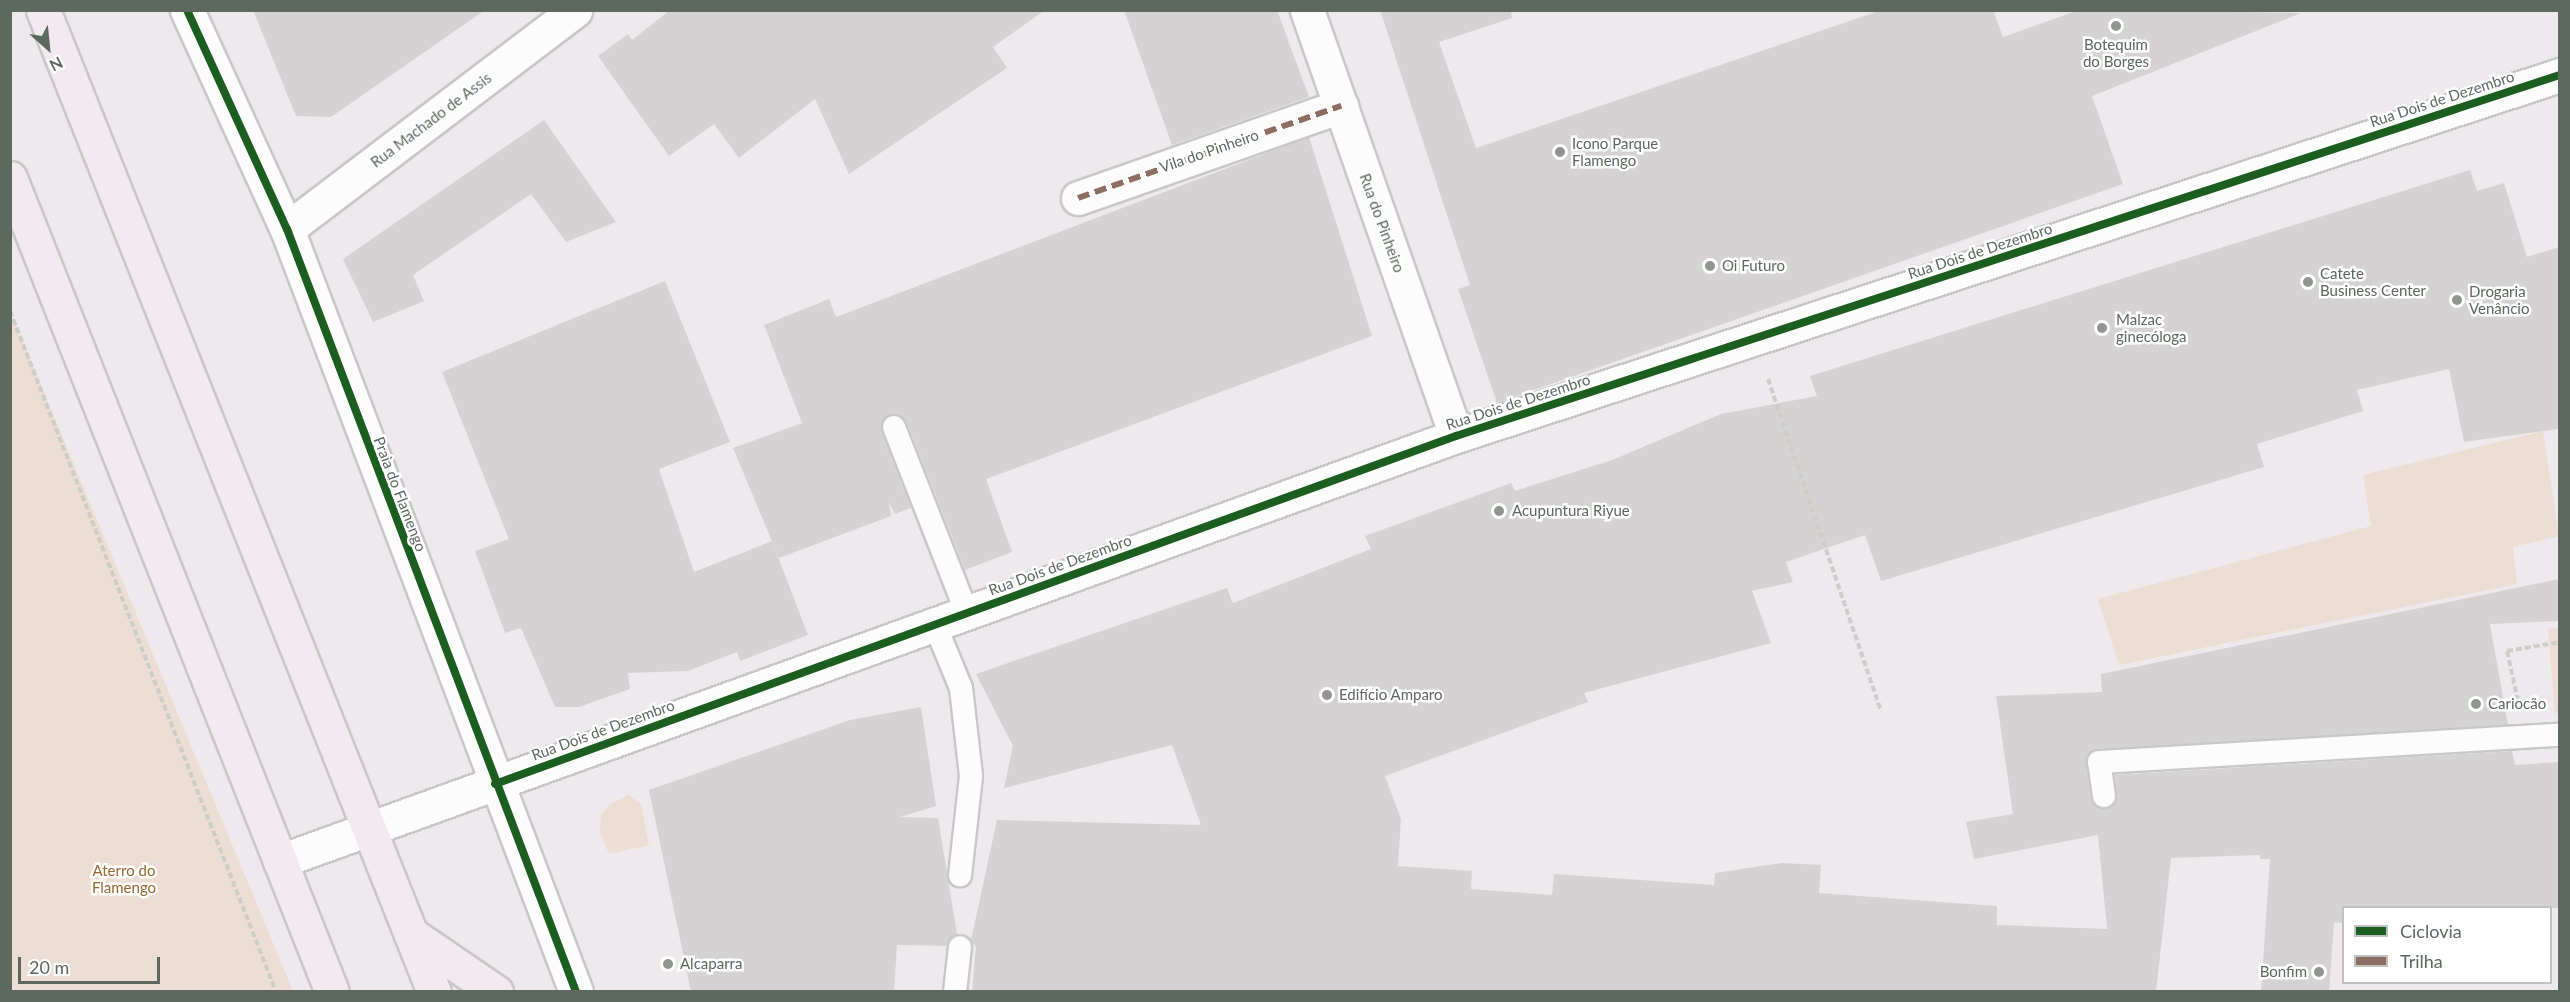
<!DOCTYPE html>
<meta charset="utf-8">
<style>
body{margin:0}
#map{position:relative;width:2570px;height:1002px;overflow:hidden;background:#eee9ed;font-family:Lato,sans-serif}
div>[style]{position:absolute}
.green>*{inset:0;background:#ecded4}
.building>*{inset:0;background:#d5d2d4}
.path>*{height:4px;margin-top:-2px;transform-origin:0;background:repeating-linear-gradient(90deg,#cecec8 0 6px,transparent 0 9px)}
.roads{filter:drop-shadow(2px 0 #c8c8c7) drop-shadow(-2px 0 #c8c8c7) drop-shadow(0 2px #c8c8c7) drop-shadow(0 -2px #c8c8c7)}
.lane>*{height:22px;margin:-11px;padding:0 11px;transform-origin:11px;border-radius:11px;background:#fcfcfc}
.street>*{height:33px;margin:-16.5px;padding:0 16.5px;transform-origin:16.5px;border-radius:16.5px;background:#fcfcfc}
.primary>*{height:33px;margin:-16.5px;padding:0 16.5px;transform-origin:16.5px;border-radius:16.5px;background:#f3e9f0}
.quiet>*{height:6px;margin-top:-3px;transform-origin:0;background:repeating-linear-gradient(90deg,#8d6e63 0 12px,transparent 0 18px)}
.cycleway>*{height:8px;margin:-4px;padding:0 4px;transform-origin:4px;border-radius:4px;background:#1b5e20}
.dots>*{width:16px;height:16px;translate:-50% -50%;box-sizing:border-box;border:3px solid #fff;border-radius:50%}
span{translate:-50% -50%;white-space:nowrap;text-align:center;line-height:1.15;-webkit-text-stroke:5px #fff;paint-order:stroke}
.poi-label{font-size:15px;color:#5d685e}
.left{translate:0 -50%;text-align:left}
.right{translate:-100% -50%;text-align:right}
.street-label{font-size:15px;color:#5d685e}
.park-label{font-size:15px;color:#946730}
.frame{position:absolute;inset:0;border:12px solid #5d685e;pointer-events:none}
.legend{position:absolute;left:2342px;top:906px;width:210px;height:78px;box-sizing:border-box;background:#fff;border:2px solid #bec3bf;margin:0;padding:8px 10px;list-style:none;font-size:18px;color:#5d685e}
.legend li{display:flex;align-items:center;gap:12px;height:30px}
.legend b{width:30px;border:2px solid #bec3bf}
.north{position:absolute;left:18px;top:18px;width:60px;height:60px;-webkit-text-stroke:4px #fff;paint-order:stroke;rotate:153deg;font-size:16px;font-weight:700;line-height:24px;text-align:center;color:#5d685e}
.north::after{content:'';display:block;margin:auto;width:21px;height:27px;background:#5d685e;clip-path:polygon(50% 0,100% 100%,50% 72%,0 100%)}
.scale{position:absolute;left:18px;top:957px;width:142px;height:27px;box-sizing:border-box;border:3px solid #5d685e;border-top:0;padding-left:8px;font-size:18px;line-height:21px;white-space:nowrap;color:#5d685e;-webkit-text-stroke:4px #fff;paint-order:stroke}
</style>
<div id="map">
<div class="green">
<i style="clip-path:polygon(11px 313px,293px 991px,11px 991px)"></i>
<i style="clip-path:polygon(2543px 431px,2559px 536px,2513px 547px,2517px 584px,2119px 665px,2098px 599px,2371px 526px,2363px 475px)"></i>
<i style="clip-path:polygon(2559px 628px,2559px 713px,2555px 713px,2548px 629px)"></i>
<i style="clip-path:polygon(629px 795px,641px 804px,649px 845px,609px 854px,600px 832px,601px 815px,610px 804px)"></i>
</div>
<div class="building">
<i style="clip-path:polygon(253px 10px,485px 10px,331px 117px,296px 116px)"></i>
<i style="clip-path:polygon(670px 10px,1045px 10px,993px 47px,1007px 68px,849px 174px,815px 99px,739px 158px,714px 124px,669px 156px,598px 56px,628px 34px,632px 40px)"></i>
<i style="clip-path:polygon(1124px 10px,1277px 10px,1309px 97px,1172px 145px)"></i>
<i style="clip-path:polygon(1380px 10px,1511px 10px,1512px 18px,1439px 42px,1476px 148px,1882px 10px,1993px 10px,2003px 37px,2079px 10px,2301px 13px,2092px 96px,2123px 184px,1497px 403px,1458px 289px,1470px 285px)"></i>
<i style="clip-path:polygon(544px 120px,616px 222px,566px 242px,531px 194px,413px 275px,424px 301px,373px 322px,343px 259px)"></i>
<i style="clip-path:polygon(1309px 137px,1372px 336px,986px 479px,1012px 552px,965px 570px,907px 422px,890px 414px,883px 419px,881px 431px,911px 508px,895px 514px,889px 503px,891px 516px,779px 558px,733px 448px,802px 423px,764px 325px,829px 299px,836px 317px)"></i>
<i style="clip-path:polygon(2470px 170px,2477px 191px,2504px 183px,2527px 257px,2559px 247px,2559px 429px,2464px 442px,2449px 369px,2357px 390px,2363px 411px,2257px 444px,2264px 467px,1881px 581px,1865px 535px,1786px 562px,1793px 582px,1752px 591px,1771px 643px,1584px 693px,1588px 702px,1385px 776px,1401px 819px,1398px 866px,1472px 871px,1471px 889px,1552px 895px,1554px 874px,1714px 885px,1715px 873px,1782px 863px,1821px 865px,1819px 893px,1997px 906px,1997px 925px,2107px 929px,2098px 835px,1974px 859px,1966px 822px,2013px 814px,1996px 696px,2102px 692px,2101px 674px,2559px 579px,2559px 621px,2490px 624px,2508px 725px,2098px 749px,2091px 751px,2086px 763px,2091px 799px,2105px 809px,2117px 800px,2115px 775px,2512px 751px,2515px 765px,2559px 762px,2559px 908px,2343px 908px,2343px 923px,2334px 922px,2329px 992px,2261px 992px,2270px 859px,2260px 859px,2260px 855px,2171px 858px,2156px 992px,972px 992px,976px 947px,971px 940px,997px 820px,1201px 825px,1172px 745px,1004px 788px,1013px 746px,976px 674px,1227px 588px,1233px 603px,1371px 549px,1365px 536px,1511px 483px,1515px 491px,1612px 460px,1721px 414px,1817px 396px,1810px 376px)"></i>
<i style="clip-path:polygon(665px 281px,730px 442px,659px 469px,694px 572px,772px 541px,808px 635px,740px 661px,737px 652px,688px 671px,628px 673px,630px 689px,579px 707px,555px 707px,521px 628px,505px 633px,475px 551px,509px 539px,442px 372px)"></i>
<i style="clip-path:polygon(921px 707px,936px 806px,900px 817px,938px 818px,957px 934px,946px 946px,897px 945px,894px 992px,691px 992px,649px 790px,850px 720px)"></i>
</div>
<div class="path">
<i style="left:10px;top:311px;width:731px;rotate:68.66deg"></i>
<i style="left:1768px;top:379px;width:351px;rotate:71.2deg"></i>
<i style="left:2518px;top:701px;width:51px;rotate:-102.4deg"></i>
<i style="left:2507px;top:651px;width:54px;rotate:-9.6deg"></i>
</div>
<div class="roads">
<div class="lane">
<i style="left:894px;top:427px;width:200px;rotate:68.6deg"></i>
<i style="left:935px;top:625px;width:68px;rotate:67.6deg"></i>
<i style="left:961px;top:688px;width:89px;rotate:83.5deg"></i>
<i style="left:971px;top:776px;width:100px;rotate:96.3deg"></i>
<i style="left:2104px;top:796px;width:34px;rotate:-98deg"></i>
<i style="left:2099px;top:762px;width:462px;rotate:-3.4deg"></i>
<i style="left:955px;top:992px;width:45px;rotate:-83.7deg"></i>
</div>
<div class="street">
<i style="left:187px;top:10px;width:241px;rotate:65.5deg"></i>
<i style="left:287px;top:229px;width:816px;rotate:69.25deg"></i>
<i style="left:1307px;top:10px;width:451px;rotate:70.7deg"></i>
<i style="left:1078px;top:198px;width:279px;rotate:-19.3deg"></i>
<i style="left:287px;top:229px;width:362px;rotate:-37.2deg"></i>
<i style="left:280px;top:861px;width:1250px;rotate:-19.87deg"></i>
<i style="left:1456px;top:436px;width:1162px;rotate:-18.11deg"></i>
</div>
<div class="primary">
<i style="left:43px;top:10px;width:1057px;rotate:68.29deg"></i>
<i style="left:10px;top:178px;width:875px;rotate:68.42deg"></i>
<i style="left:411px;top:934px;width:103px;rotate:34.3deg"></i>
</div>
</div>
<div class="quiet">
<i style="left:1078px;top:198px;width:279px;rotate:-19.3deg"></i>
</div>
<div class="cycleway">
<i style="left:187px;top:10px;width:241px;rotate:65.5deg"></i>
<i style="left:287px;top:229px;width:816px;rotate:69.25deg"></i>
<i style="left:495px;top:784px;width:1022px;rotate:-19.91deg"></i>
<i style="left:1456px;top:436px;width:1162px;rotate:-18.11deg"></i>
</div>
<div class="dots">
<i style="left:2116px;top:26px;background:#909590"></i>
<i style="left:1560px;top:152px;background:#909590"></i>
<i style="left:1710px;top:266px;background:#909590"></i>
<i style="left:2308px;top:282px;background:#909590"></i>
<i style="left:2457px;top:300px;background:#909590"></i>
<i style="left:2102px;top:328px;background:#909590"></i>
<i style="left:1499px;top:511px;background:#909590"></i>
<i style="left:1327px;top:695px;background:#909590"></i>
<i style="left:2476px;top:704px;background:#909590"></i>
<i style="left:668px;top:964px;background:#909590"></i>
<i style="left:2319px;top:972px;background:#909590"></i>
</div>
<div class="poi-label">
<span style="left:2116px;top:53px">Botequim<br>do Borges</span>
<span class="left" style="left:1572px;top:152px">Icono Parque<br>Flamengo</span>
<span class="left" style="left:1722px;top:266px">Oi Futuro</span>
<span class="left" style="left:2320px;top:282px">Catete<br>Business Center</span>
<span class="left" style="left:2469px;top:300px">Drogaria<br>Venâncio</span>
<span class="left" style="left:2116px;top:328px">Malzac<br>ginecóloga</span>
<span class="left" style="left:1512px;top:511px">Acupuntura Riyue</span>
<span class="left" style="left:1339px;top:695px">Edifício Amparo</span>
<span class="left" style="left:2488px;top:704px">Cariocão</span>
<span class="left" style="left:680px;top:964px">Alcaparra</span>
<span class="right" style="left:2307px;top:972px">Bonfim</span>
</div>
<div class="street-label">
<span style="left:2442px;top:99px;rotate:-18deg">Rua Dois de Dezembro</span>
<span style="left:431px;top:120px;rotate:-37deg">Rua Machado de Assis</span>
<span style="left:1209px;top:151px;rotate:-19deg">Vila do Pinheiro</span>
<span style="left:1382px;top:223px;rotate:70deg">Rua do Pinheiro</span>
<span style="left:1980px;top:251px;rotate:-18deg">Rua Dois de Dezembro</span>
<span style="left:1518px;top:402px;rotate:-18deg">Rua Dois de Dezembro</span>
<span style="left:400px;top:494px;rotate:69deg">Praia do Flamengo</span>
<span style="left:1060px;top:565px;rotate:-20deg">Rua Dois de Dezembro</span>
<span style="left:603px;top:730px;rotate:-20deg">Rua Dois de Dezembro</span>
</div>
<div class="park-label">
<span style="left:124px;top:879px">Aterro do<br>Flamengo</span>
</div>
<div class="frame"></div>
<ul class="legend">
<li><b style="height:8px;background:#1b5e20"></b>Ciclovia</li>
<li><b style="height:8px;background:#8d6e63"></b>Trilha</li>
</ul>
<div class="north">N</div>
<div class="scale">20 m</div>
</div>
